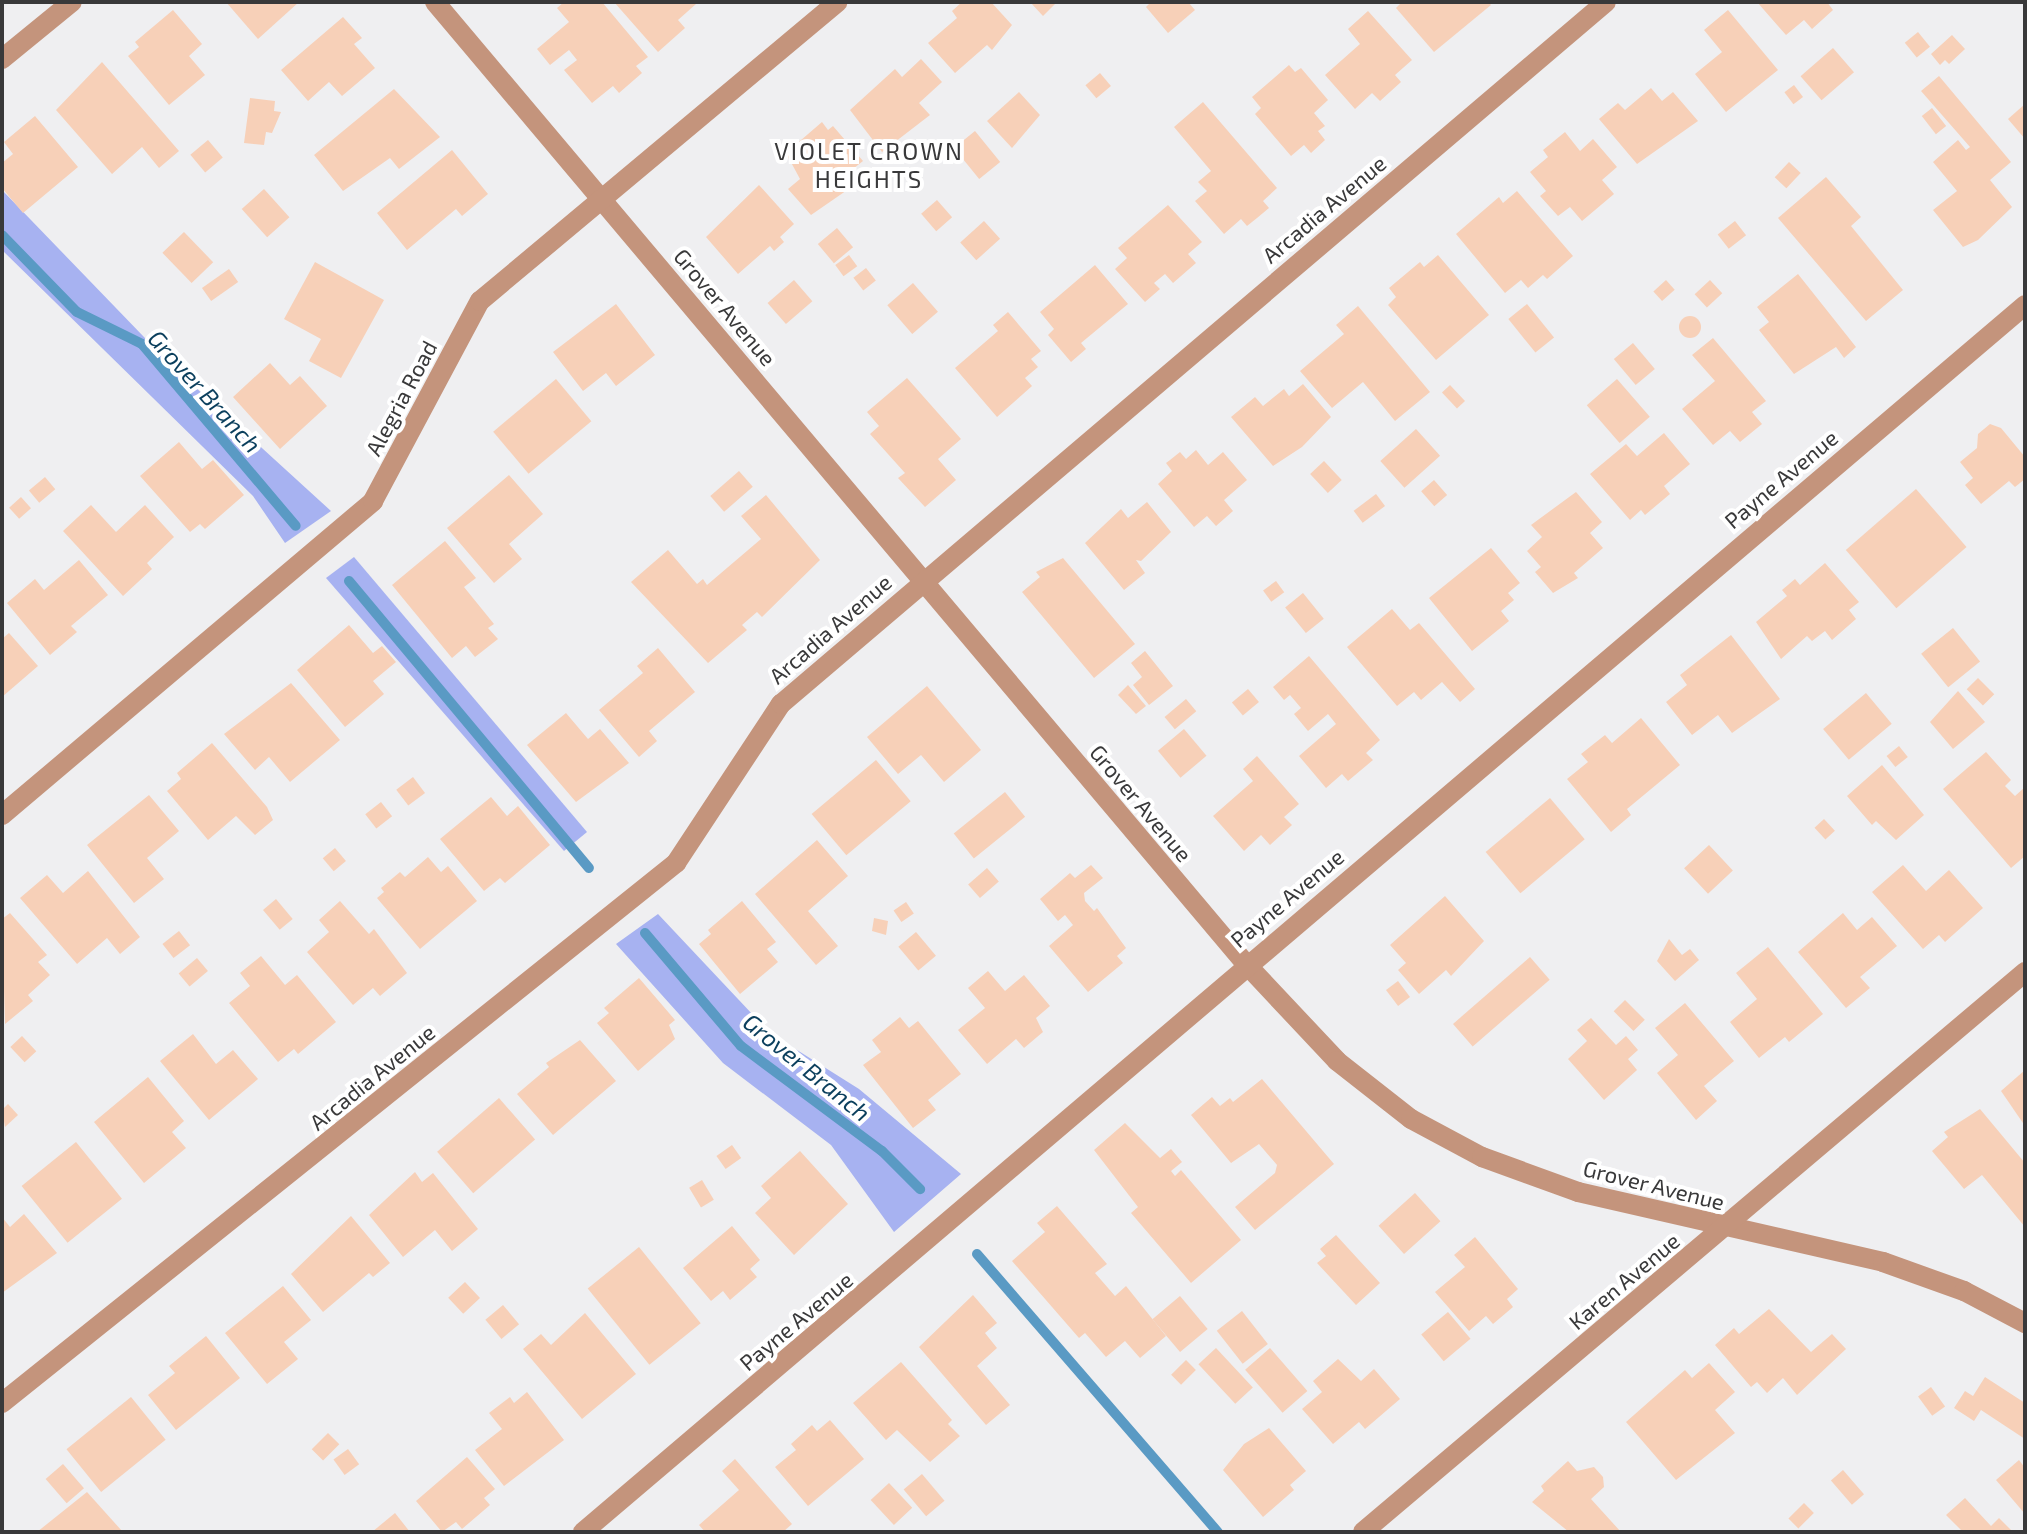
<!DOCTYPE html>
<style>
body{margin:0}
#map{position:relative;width:2027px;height:1534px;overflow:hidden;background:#efeff1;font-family:"Exo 2",sans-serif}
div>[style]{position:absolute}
.forest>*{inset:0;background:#a7b2f1}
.stream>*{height:10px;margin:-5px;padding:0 5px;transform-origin:5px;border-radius:5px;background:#5a9ac4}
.building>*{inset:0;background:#f7d0b8;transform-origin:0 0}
.round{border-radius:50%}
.minor>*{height:20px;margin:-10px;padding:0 10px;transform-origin:10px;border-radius:10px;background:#c4947c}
span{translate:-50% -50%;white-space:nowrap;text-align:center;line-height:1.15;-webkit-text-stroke:8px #fff;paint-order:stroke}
.street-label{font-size:22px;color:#39393a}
.neighbourhood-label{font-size:24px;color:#39393a;letter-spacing:2px}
.water-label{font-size:24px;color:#0b3f5d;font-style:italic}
.frame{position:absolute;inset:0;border:4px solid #39393a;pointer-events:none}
</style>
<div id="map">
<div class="forest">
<i style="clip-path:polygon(2px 190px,172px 366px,331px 511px,285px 543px,253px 496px,2px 250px)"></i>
<i style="clip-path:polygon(354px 557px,587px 832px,564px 851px,326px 578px)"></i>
<i style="clip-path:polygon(658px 914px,770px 1033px,859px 1089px,961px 1174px,894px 1232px,831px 1145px,723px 1063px,616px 944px)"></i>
</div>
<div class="stream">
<i style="left:2px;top:235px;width:107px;rotate:45.8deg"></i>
<i style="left:77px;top:312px;width:72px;rotate:26.2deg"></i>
<i style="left:142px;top:344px;width:238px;rotate:49.8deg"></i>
<i style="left:349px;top:581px;width:374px;rotate:50.1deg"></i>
<i style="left:645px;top:933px;width:148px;rotate:49.7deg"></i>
<i style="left:741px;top:1046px;width:176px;rotate:36.7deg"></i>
<i style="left:882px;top:1151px;width:54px;rotate:45deg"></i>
<i style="left:977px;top:1254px;width:368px;rotate:49.1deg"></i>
</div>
<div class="building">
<i style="clip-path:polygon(226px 2px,299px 2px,258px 39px)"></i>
<i style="clip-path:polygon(564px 2px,602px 2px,648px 57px,636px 66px,642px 73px,619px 93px,613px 86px,592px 103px,564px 70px,577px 60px,569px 50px,550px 65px,537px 49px,569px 22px,557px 8px)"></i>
<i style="clip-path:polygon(614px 2px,694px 2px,696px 4px,678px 20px,685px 28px,658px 52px)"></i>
<i style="clip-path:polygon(962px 2px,991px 2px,1012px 25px,992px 50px,987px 45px,955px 73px,928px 43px,957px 18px,952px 11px)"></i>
<i style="clip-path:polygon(1030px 2px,1057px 2px,1043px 16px)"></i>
<i style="clip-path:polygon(1151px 2px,1188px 2px,1195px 10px,1168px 33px,1146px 7px)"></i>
<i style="clip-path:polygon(1402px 2px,1488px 2px,1491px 5px,1434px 52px,1396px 8px)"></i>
<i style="clip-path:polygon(1757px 2px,1827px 2px,1833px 10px,1812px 29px,1804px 20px,1786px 35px)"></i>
<i style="clip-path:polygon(173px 10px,202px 44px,189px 56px,205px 75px,169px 105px,128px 56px,139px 47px,135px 42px)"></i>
<i style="clip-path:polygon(1728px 10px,1778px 70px,1726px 112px,1695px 74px,1722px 52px,1704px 30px)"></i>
<i style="clip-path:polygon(1368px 11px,1412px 60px,1395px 75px,1401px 82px,1380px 101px,1372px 93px,1355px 109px,1325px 75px,1360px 44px,1348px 29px)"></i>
<i style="clip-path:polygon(343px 17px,362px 38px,354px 44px,375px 68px,342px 96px,329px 82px,308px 101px,281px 70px)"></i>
<i style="left:1918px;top:32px;width:19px;height:17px;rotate:51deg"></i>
<i style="clip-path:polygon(1952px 35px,1965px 49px,1949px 64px,1945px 60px,1940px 65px,1931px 54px)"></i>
<i style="left:1833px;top:48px;width:32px;height:43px;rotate:49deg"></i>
<i style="clip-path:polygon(921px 59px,942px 82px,919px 103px,930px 115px,882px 152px,850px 110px,895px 69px,902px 77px)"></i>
<i style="clip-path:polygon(102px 62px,179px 151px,159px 168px,142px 147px,112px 174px,56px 110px)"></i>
<i style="clip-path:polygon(1289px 65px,1295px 72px,1301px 68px,1328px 100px,1314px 113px,1325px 126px,1318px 131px,1325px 140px,1311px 153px,1304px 145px,1291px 156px,1255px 114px,1261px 108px,1252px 97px)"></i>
<i style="left:1100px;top:73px;width:17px;height:19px;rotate:50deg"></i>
<i style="clip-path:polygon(1939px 76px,2011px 162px,1990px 180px,2012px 207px,1978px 240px,1963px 247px,1933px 210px,1957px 191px,1933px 162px,1958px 140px,1966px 150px,1970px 147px,1921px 91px)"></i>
<i style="left:1794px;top:85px;width:15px;height:12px;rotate:53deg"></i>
<i style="clip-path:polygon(1651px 88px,1662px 101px,1673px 92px,1698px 121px,1637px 164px,1599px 119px,1618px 103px,1625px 110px)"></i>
<i style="clip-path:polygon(394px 89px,440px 137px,399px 169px,390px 158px,343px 191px,314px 155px)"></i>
<i style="clip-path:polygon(1019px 92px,1040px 115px,1012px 148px,987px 121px)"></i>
<i style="clip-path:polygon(250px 98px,275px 101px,274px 111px,281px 112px,272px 133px,266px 132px,264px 145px,244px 143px)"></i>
<i style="clip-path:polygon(1203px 102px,1277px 188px,1263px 201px,1269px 208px,1257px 218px,1247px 226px,1241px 219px,1224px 234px,1195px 201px,1207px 191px,1198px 182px,1211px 171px,1174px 127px)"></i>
<i style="clip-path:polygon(2025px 104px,2025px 139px,2008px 119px)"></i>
<i style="left:1932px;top:108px;width:23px;height:13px;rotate:52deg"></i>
<i style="clip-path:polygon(35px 116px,78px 167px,23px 213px,2px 188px,2px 163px,13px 154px,4px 142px)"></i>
<i style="clip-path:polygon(822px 122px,828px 130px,833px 126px,863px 161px,844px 176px,853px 186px,811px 215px,788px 189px,800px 179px,786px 153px)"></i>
<i style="left:975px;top:131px;width:40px;height:27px;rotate:51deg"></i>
<i style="clip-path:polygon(1565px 132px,1580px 151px,1593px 139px,1617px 167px,1602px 180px,1614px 194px,1582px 221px,1570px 207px,1558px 216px,1540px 196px,1546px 191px,1530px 172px,1548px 157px,1543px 150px)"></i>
<i style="left:208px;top:140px;width:23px;height:23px;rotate:50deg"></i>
<i style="clip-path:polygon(452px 150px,488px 194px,462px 216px,456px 209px,407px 250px,377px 213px)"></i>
<i style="left:1789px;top:162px;width:16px;height:21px;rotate:43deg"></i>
<i style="clip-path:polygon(1826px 177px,1861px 217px,1851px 226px,1903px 290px,1866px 321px,1778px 218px)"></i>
<i style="clip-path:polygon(759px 185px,794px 224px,780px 237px,784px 242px,774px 251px,770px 246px,738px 274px,706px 237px)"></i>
<i style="left:264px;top:189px;width:38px;height:30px;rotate:48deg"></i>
<i style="clip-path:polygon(1517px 191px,1573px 256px,1547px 279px,1543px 275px,1528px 288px,1521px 280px,1505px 293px,1456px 234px,1499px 197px,1503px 203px)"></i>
<i style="left:937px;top:200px;width:23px;height:21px;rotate:49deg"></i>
<i style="clip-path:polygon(1168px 205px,1202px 242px,1188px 254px,1196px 263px,1173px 283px,1165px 274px,1154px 283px,1160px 289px,1145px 302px,1115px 269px,1127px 258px,1118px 248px)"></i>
<i style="left:984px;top:221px;width:24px;height:32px;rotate:48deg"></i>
<i style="left:1735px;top:221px;width:18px;height:22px;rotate:52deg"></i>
<i style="left:837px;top:228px;width:25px;height:25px;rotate:50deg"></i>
<i style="left:184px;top:232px;width:42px;height:30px;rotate:46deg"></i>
<i style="left:849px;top:255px;width:14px;height:17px;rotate:54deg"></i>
<i style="clip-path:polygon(1438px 255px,1489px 315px,1436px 360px,1388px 305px,1396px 297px,1389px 288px,1420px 262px,1424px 267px)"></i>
<i style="clip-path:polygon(315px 262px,384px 300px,341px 378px,309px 361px,321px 339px,284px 319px)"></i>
<i style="clip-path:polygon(1095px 265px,1128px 304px,1081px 343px,1086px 349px,1071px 362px,1048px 335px,1054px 329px,1040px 312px)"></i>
<i style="left:866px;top:268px;width:16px;height:16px;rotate:52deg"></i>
<i style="left:229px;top:269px;width:16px;height:33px;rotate:55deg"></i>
<i style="clip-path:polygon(1798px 274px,1856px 347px,1844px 358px,1836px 347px,1794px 374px,1759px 330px,1769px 322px,1757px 307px)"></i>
<i style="left:794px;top:280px;width:28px;height:35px;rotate:49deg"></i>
<i style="left:1666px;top:280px;width:13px;height:17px;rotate:48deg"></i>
<i style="left:1710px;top:280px;width:18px;height:21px;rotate:47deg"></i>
<i style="left:913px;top:283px;width:38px;height:34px;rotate:49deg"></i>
<i style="clip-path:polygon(616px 304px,655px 355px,616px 386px,606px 373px,583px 391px,553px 352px)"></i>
<i style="left:1527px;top:304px;width:43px;height:24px;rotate:51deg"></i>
<i style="clip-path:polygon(1358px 306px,1430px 392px,1395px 421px,1363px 382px,1332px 408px,1300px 371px,1344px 334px,1336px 325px)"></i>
<i style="clip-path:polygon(1008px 312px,1041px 351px,1031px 359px,1038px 367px,1025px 378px,1032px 386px,997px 417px,955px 368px,998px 331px,993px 325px)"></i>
<i class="round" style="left:1679px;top:316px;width:22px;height:22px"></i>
<i style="clip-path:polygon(1713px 338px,1766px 401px,1752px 412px,1762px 424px,1740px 442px,1730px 431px,1713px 445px,1682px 409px,1715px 381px,1692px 355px)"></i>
<i style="left:1633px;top:343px;width:34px;height:25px;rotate:50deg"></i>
<i style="clip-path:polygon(270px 363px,290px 385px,300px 376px,327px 406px,280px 449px,233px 397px)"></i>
<i style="clip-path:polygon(907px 378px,961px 439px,938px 459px,956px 480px,925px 507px,898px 478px,905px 473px,870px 434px,879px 426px,867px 412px)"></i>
<i style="left:556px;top:379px;width:55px;height:82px;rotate:50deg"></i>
<i style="left:1617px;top:379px;width:50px;height:40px;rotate:49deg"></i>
<i style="clip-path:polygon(1303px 384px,1331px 417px,1302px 447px,1273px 466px,1231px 417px,1255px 397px,1263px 406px,1284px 389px,1289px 396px)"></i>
<i style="left:1450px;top:385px;width:22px;height:11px;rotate:47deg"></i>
<i style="clip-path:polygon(1990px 424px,2001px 428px,2025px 457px,2025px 479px,2015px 487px,2009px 481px,1981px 504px,1965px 485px,1973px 478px,1960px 462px,1977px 448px,1978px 434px)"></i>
<i style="left:1416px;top:429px;width:36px;height:48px;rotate:48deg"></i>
<i style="clip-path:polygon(1664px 433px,1690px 464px,1664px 486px,1670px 494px,1645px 515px,1641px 510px,1630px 520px,1590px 474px,1626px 444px,1637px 456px)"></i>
<i style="clip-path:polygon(179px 442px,202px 469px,213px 460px,244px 495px,205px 529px,200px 524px,190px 532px,140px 476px)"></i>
<i style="clip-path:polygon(1196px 450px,1208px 465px,1223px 452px,1247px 480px,1224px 500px,1233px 511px,1216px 526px,1207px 516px,1194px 527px,1158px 484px,1172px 471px,1166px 463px,1170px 460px,1180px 452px,1186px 459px)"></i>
<i style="left:1324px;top:461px;width:26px;height:19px;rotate:47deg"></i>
<i style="left:739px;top:471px;width:21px;height:38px;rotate:49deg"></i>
<i style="clip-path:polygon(509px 475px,543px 514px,509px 544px,522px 559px,494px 583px,447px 528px)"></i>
<i style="left:45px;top:477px;width:16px;height:21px;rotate:50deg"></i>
<i style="left:1434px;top:480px;width:20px;height:17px;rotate:49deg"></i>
<i style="left:1916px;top:489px;width:77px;height:93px;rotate:49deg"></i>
<i style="clip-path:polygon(1576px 492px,1602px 522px,1590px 533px,1603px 548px,1574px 573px,1578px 578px,1553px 593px,1535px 572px,1541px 567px,1527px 551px,1542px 537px,1531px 525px)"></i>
<i style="left:1376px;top:494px;width:15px;height:28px;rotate:53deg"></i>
<i style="clip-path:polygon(766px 495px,820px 560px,762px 617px,757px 612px,742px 625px,747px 630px,708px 663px,631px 582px,668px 550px,697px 584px,703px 579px,707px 585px,761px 539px,741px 516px)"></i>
<i style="left:21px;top:497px;width:15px;height:16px;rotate:48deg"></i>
<i style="clip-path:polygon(1147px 502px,1171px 532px,1141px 561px,1136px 560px,1145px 573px,1124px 590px,1085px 543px,1121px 509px,1128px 518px)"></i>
<i style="clip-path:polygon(91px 505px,116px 532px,145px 505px,174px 537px,147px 563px,152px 569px,123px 596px,63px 531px)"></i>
<i style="clip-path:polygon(445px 541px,476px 578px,464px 587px,494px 624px,488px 628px,498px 639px,475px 657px,466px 646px,452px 658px,392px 585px)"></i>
<i style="clip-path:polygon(1491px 548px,1520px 583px,1508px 593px,1514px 600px,1501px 611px,1509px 621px,1472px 651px,1429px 598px)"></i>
<i style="clip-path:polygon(1063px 558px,1135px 644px,1094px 678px,1022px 592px,1040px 577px,1036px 572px)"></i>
<i style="clip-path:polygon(79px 560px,108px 595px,71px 626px,77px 632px,50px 655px,7px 603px,35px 579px,44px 590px)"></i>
<i style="clip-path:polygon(1825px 563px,1859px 602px,1849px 610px,1856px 619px,1832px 640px,1825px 631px,1812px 641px,1807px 636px,1781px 659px,1756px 622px,1787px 596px,1782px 590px,1795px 579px,1800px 585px)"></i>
<i style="left:1276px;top:581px;width:14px;height:16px;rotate:54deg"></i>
<i style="left:1303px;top:593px;width:33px;height:23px;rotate:51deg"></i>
<i style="clip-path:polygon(1392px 609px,1410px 630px,1419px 623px,1475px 689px,1460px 702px,1442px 682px,1421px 700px,1414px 692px,1397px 706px,1347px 647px)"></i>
<i style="clip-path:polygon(349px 625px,373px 653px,382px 646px,396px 662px,373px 681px,384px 694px,345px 727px,297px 670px)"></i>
<i style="left:1953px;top:628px;width:43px;height:41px;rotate:51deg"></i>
<i style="clip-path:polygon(9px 633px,38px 666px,2px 697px,2px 639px)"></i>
<i style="clip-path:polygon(1731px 635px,1780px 699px,1732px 733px,1718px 715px,1692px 735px,1666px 702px,1687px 685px,1680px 675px)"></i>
<i style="clip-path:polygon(658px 648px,695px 692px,649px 731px,657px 741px,639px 757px,599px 710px,643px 673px,637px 666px)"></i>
<i style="clip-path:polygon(1145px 651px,1173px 686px,1149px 705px,1133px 685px,1142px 677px,1131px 663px)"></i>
<i style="clip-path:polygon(1309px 656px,1380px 740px,1366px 753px,1373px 760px,1348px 781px,1342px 774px,1326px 788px,1299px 756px,1336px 724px,1328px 714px,1308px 731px,1294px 714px,1301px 708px,1290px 695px,1284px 700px,1273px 687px)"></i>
<i style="left:1978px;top:678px;width:23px;height:16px;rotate:45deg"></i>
<i style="clip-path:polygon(291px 683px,340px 740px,290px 782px,269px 757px,255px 770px,224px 734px)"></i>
<i style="clip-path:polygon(1128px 685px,1146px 706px,1136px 714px,1118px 695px)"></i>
<i style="clip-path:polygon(927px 686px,981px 750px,944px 782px,921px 755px,898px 774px,867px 737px)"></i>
<i style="left:1248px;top:689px;width:17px;height:21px;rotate:50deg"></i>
<i style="clip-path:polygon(1958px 691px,1985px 722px,1953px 749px,1930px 722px)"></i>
<i style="left:1866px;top:693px;width:40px;height:56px;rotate:50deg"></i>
<i style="left:1186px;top:699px;width:16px;height:28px;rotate:50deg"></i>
<i style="clip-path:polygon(566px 713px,588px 739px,600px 729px,629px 763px,576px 802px,527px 745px)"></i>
<i style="clip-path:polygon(1641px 718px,1680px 765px,1627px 809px,1631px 815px,1611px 832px,1567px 779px,1588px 762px,1581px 754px,1605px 735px,1612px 743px)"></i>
<i style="left:1184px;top:729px;width:35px;height:34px;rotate:50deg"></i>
<i style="clip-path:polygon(212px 743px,267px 807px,273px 820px,255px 835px,236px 816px,208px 840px,167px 791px,181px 779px,177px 773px)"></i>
<i style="left:1899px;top:746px;width:14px;height:16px;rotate:51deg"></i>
<i style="clip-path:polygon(1986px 752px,2011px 780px,2005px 786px,2015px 796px,2025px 787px,2025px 856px,2011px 868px,1943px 789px)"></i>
<i style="clip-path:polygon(1257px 756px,1299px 804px,1284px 817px,1292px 825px,1270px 845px,1261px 835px,1244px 851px,1213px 816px,1253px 781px,1243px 769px)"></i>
<i style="left:876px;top:760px;width:54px;height:84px;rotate:50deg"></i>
<i style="clip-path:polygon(1882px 765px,1924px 815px,1896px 840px,1876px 821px,1872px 825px,1847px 796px)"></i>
<i style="left:413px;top:777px;width:20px;height:21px;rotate:53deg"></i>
<i style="left:1005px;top:792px;width:32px;height:66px;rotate:51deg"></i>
<i style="clip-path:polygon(149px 795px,179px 831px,147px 858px,164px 879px,134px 903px,87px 845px)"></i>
<i style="clip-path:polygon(491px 797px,507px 816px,518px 806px,550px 845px,505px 883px,500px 878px,484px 891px,440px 839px)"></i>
<i style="left:1550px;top:798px;width:54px;height:84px;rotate:50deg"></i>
<i style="left:381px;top:802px;width:18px;height:20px;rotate:52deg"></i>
<i style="left:1824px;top:819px;width:16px;height:13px;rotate:47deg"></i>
<i style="clip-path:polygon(817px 840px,848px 876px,808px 911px,838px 946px,816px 965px,755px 894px)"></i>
<i style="left:1709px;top:845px;width:35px;height:34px;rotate:47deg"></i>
<i style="left:335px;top:848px;width:17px;height:16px;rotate:50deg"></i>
<i style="clip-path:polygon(428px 857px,441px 872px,448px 866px,477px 901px,420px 949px,377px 898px,384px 892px,381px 888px,400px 872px,405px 877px)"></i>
<i style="clip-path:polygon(1091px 865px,1103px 878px,1084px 893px,1085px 901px,1094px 911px,1097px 908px,1126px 948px,1117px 956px,1123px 963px,1088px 992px,1049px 946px,1073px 925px,1065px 915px,1058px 921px,1040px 899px,1070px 873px,1075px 878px)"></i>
<i style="clip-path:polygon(1903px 865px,1926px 891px,1949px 870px,1983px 908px,1945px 942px,1939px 935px,1923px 949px,1872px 892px)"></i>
<i style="left:987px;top:868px;width:18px;height:25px;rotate:49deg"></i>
<i style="clip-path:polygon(88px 871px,140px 937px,120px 954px,107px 938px,77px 964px,20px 898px,47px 875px,63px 893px)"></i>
<i style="clip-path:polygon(1445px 896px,1484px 941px,1451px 976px,1446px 970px,1419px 994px,1398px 970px,1406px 963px,1390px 945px)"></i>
<i style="left:276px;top:899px;width:26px;height:17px;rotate:50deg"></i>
<i style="clip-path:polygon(340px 901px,369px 934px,374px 929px,407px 973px,380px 996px,373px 988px,353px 1005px,307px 952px,329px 932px,319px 920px)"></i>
<i style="clip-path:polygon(742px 901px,776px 942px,767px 949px,778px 962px,740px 994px,699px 944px,711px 934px,708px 930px)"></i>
<i style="left:906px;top:902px;width:14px;height:15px;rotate:56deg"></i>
<i style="clip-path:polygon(10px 913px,47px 955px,38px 962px,50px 975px,28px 995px,33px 1001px,5px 1024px,2px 919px)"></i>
<i style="clip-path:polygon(1843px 913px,1857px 930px,1872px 917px,1897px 946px,1860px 977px,1870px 988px,1846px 1008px,1798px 952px)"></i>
<i style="clip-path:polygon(874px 918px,888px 921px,886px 935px,872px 931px)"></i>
<i style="left:179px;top:931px;width:18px;height:21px;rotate:52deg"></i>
<i style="left:916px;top:932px;width:31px;height:23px;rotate:50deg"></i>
<i style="clip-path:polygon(1669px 939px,1682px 955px,1690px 949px,1699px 960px,1675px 981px,1657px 961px)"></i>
<i style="clip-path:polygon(1768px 947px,1823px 1014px,1789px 1042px,1785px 1037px,1759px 1058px,1730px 1022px,1757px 999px,1736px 973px)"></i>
<i style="clip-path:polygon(261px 956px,285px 985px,297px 975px,336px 1022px,298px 1054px,294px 1049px,278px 1062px,229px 1003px,250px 986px,240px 973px)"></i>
<i style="left:1530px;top:957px;width:30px;height:102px;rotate:49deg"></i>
<i style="left:197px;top:958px;width:17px;height:24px;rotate:50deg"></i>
<i style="clip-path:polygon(988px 971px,1005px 991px,1024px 975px,1050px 1006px,1036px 1018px,1043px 1032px,1024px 1048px,1016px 1039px,987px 1064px,958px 1030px,985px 1008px,968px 988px)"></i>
<i style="clip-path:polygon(639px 978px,675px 1020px,669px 1025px,675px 1039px,638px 1071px,597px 1023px,609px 1013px,604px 1008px)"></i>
<i style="left:1398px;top:981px;width:20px;height:15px;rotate:53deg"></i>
<i style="left:1625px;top:1000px;width:28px;height:16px;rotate:45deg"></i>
<i style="clip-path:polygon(1685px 1003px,1734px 1061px,1704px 1086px,1717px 1101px,1696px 1120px,1657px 1073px,1678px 1055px,1655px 1028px)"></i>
<i style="clip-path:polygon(900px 1017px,909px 1028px,918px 1021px,961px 1074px,928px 1100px,936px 1110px,913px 1128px,863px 1065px,881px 1052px,872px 1040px)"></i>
<i style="clip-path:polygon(1591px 1018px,1616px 1045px,1626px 1036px,1638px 1050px,1628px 1059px,1637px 1070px,1604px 1100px,1568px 1059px,1587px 1041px,1577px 1030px)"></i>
<i style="clip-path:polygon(193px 1034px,216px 1064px,233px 1050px,258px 1079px,209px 1120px,160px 1061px)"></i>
<i style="left:22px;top:1036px;width:21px;height:16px;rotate:47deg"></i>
<i style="clip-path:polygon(580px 1040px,616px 1081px,553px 1135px,517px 1094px,549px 1067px,546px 1063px)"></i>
<i style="clip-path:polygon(2025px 1070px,2025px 1126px,2001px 1091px)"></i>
<i style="clip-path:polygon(148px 1077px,184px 1121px,172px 1132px,186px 1148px,144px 1183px,94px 1122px)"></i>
<i style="clip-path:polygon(1262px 1079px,1334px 1164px,1255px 1230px,1235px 1207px,1275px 1173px,1277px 1165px,1259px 1144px,1231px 1163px,1191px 1115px,1212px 1097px,1220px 1106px,1230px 1098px,1233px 1102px)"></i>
<i style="left:499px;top:1098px;width:55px;height:82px;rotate:49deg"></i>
<i style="clip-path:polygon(8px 1104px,18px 1115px,5px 1127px,2px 1110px)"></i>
<i style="clip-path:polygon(1980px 1109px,2025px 1163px,2025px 1227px,1982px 1175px,1964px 1189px,1932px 1151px,1948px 1137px,1944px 1132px)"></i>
<i style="clip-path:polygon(1125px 1123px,1160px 1158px,1171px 1149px,1182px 1162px,1171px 1171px,1175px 1176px,1181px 1170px,1241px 1240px,1191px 1283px,1131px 1213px,1138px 1207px,1094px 1150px)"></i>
<i style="left:76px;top:1142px;width:73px;height:70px;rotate:51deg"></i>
<i style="left:732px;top:1145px;width:16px;height:19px;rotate:55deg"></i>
<i style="clip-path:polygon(800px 1151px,848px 1204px,794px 1255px,755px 1213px,771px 1198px,761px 1186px)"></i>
<i style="clip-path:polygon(415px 1172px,422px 1182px,433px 1173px,478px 1229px,452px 1251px,435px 1230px,403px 1257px,369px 1215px)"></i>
<i style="left:702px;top:1180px;width:23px;height:15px;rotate:59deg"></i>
<i style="left:1415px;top:1193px;width:38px;height:49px;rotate:48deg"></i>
<i style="clip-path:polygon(1057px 1206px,1107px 1264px,1095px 1273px,1115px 1296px,1126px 1286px,1166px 1336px,1140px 1358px,1125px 1341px,1106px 1357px,1085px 1333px,1079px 1338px,1012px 1261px,1045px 1232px,1037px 1223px)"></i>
<i style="clip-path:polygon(24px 1214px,57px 1253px,2px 1293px,2px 1217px,10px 1227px)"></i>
<i style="clip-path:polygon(351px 1216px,390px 1263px,373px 1277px,369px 1273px,323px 1312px,291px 1274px)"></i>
<i style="clip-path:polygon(732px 1226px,760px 1260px,750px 1269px,757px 1277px,730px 1300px,723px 1291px,711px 1301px,683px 1268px)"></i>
<i style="clip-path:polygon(1336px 1235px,1380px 1283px,1356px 1305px,1317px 1263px,1326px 1256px,1320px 1249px)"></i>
<i style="clip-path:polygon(1475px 1237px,1518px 1289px,1507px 1299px,1513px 1307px,1493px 1324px,1486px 1316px,1469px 1331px,1435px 1292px,1465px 1267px,1454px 1255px)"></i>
<i style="left:639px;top:1247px;width:98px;height:66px;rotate:51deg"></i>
<i style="left:465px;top:1282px;width:22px;height:23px;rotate:47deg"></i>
<i style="clip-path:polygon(283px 1286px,311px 1320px,284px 1342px,298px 1359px,267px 1384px,225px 1333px)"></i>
<i style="clip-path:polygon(973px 1295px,997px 1323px,985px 1333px,997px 1348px,977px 1366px,1010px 1405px,986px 1425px,919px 1347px)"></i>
<i style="left:1180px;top:1296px;width:43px;height:36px;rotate:50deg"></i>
<i style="left:503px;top:1305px;width:25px;height:23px;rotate:50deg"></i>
<i style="clip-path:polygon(1769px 1309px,1811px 1352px,1832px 1334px,1846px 1349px,1797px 1395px,1783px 1378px,1767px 1393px,1757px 1382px,1751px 1387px,1715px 1345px,1734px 1328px,1739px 1334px)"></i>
<i style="left:1242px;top:1311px;width:42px;height:32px;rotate:52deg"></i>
<i style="left:1448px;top:1312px;width:35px;height:35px;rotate:50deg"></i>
<i style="clip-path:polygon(585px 1313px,636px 1374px,582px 1419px,523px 1349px,541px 1334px,551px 1345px)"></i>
<i style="clip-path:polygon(206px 1336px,240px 1378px,176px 1430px,148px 1395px,175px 1373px,169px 1366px)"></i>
<i style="left:1216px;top:1348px;width:54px;height:24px;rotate:47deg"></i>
<i style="left:1270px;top:1348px;width:57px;height:33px;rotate:49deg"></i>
<i style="clip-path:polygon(1338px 1359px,1361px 1381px,1374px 1369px,1400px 1399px,1365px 1429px,1359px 1422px,1333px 1444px,1302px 1409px,1322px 1392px,1313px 1381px)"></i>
<i style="left:1186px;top:1360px;width:14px;height:21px;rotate:45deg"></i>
<i style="clip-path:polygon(901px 1362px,952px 1420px,948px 1424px,960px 1436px,930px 1462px,897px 1430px,886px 1440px,853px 1403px)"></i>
<i style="clip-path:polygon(1709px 1363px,1735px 1392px,1715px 1410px,1735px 1433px,1676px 1480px,1626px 1422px,1685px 1370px,1692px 1378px)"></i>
<i style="clip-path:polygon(1985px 1377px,2025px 1403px,2025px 1439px,1981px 1410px,1974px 1421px,1954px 1408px,1965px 1391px,1973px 1396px)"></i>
<i style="left:1931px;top:1387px;width:24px;height:16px;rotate:54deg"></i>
<i style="clip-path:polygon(527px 1392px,564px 1440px,504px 1486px,475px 1450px,502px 1429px,489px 1413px,510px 1397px,514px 1403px)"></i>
<i style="left:131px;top:1397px;width:55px;height:83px;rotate:51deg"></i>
<i style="clip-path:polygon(830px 1420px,864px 1459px,808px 1506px,775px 1467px,796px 1450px,791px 1444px,812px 1425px,817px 1431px)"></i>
<i style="clip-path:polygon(1269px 1428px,1306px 1471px,1290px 1485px,1294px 1490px,1263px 1517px,1223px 1470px,1244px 1444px)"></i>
<i style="left:328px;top:1433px;width:16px;height:23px;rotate:45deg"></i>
<i style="left:348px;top:1449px;width:19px;height:18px;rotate:54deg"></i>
<i style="clip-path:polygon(467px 1457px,495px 1489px,484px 1498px,490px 1505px,462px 1529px,456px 1522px,442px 1532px,416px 1501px)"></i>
<i style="clip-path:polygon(735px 1459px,792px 1524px,783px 1532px,705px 1532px,699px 1525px,739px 1490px,722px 1471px)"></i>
<i style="clip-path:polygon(2019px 1460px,2025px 1468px,2025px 1514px,1996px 1480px)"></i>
<i style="clip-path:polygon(1568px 1461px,1577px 1471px,1594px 1467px,1603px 1477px,1604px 1487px,1591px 1499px,1621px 1532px,1569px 1532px,1532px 1502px,1544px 1491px,1541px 1486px)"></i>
<i style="left:63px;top:1464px;width:32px;height:23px;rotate:49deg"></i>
<i style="left:1843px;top:1470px;width:32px;height:16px;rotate:49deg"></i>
<i style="left:922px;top:1474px;width:35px;height:24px;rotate:50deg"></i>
<i style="left:889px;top:1483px;width:34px;height:25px;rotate:47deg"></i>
<i style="clip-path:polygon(87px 1492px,122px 1531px,37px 1532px)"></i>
<i style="clip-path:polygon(1965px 1498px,1991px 1526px,1999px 1518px,2013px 1532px,1963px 1532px,1946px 1515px)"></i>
<i style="left:1804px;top:1503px;width:14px;height:22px;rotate:45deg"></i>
<i style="clip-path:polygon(395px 1513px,410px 1532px,372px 1532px)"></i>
</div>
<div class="minor">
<i style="left:435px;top:2px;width:1258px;rotate:49.87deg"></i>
<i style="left:1246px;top:964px;width:133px;rotate:46.8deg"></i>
<i style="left:1337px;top:1061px;width:94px;rotate:38.1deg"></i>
<i style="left:1411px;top:1119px;width:81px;rotate:28.2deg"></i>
<i style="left:1482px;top:1157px;width:102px;rotate:20deg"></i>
<i style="left:1578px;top:1192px;width:313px;rotate:12.9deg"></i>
<i style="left:1883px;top:1262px;width:86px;rotate:19.7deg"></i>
<i style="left:1964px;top:1291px;width:69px;rotate:27.7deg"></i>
<i style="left:2px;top:59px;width:90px;rotate:-39.2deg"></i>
<i style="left:2px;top:815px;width:486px;rotate:-40.2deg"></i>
<i style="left:373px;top:501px;width:227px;rotate:-61.9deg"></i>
<i style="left:480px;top:301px;width:466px;rotate:-39.9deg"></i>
<i style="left:2px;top:1403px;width:864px;rotate:-38.7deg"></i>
<i style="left:676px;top:863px;width:191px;rotate:-56.6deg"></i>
<i style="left:781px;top:704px;width:1083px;rotate:-40.39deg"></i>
<i style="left:583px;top:1532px;width:1893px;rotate:-40.39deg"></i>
<i style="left:1363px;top:1532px;width:867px;rotate:-40.23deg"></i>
</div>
<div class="street-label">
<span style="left:1324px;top:209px;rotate:-40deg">Arcadia Avenue</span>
<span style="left:725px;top:307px;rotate:50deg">Grover Avenue</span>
<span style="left:401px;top:398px;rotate:-62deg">Alegria Road</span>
<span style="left:1781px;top:479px;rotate:-40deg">Payne Avenue</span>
<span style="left:830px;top:629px;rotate:-41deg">Arcadia Avenue</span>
<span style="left:1141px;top:803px;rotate:50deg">Grover Avenue</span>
<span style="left:1287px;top:898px;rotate:-40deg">Payne Avenue</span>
<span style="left:372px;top:1077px;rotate:-39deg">Arcadia Avenue</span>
<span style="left:1654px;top:1185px;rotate:14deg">Grover Avenue</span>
<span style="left:1624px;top:1281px;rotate:-40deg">Karen Avenue</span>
<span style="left:796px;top:1321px;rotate:-40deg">Payne Avenue</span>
</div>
<div class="neighbourhood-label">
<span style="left:869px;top:165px">VIOLET CROWN<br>HEIGHTS</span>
</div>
<div class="water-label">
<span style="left:205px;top:391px;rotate:48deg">Grover Branch</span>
<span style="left:807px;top:1067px;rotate:39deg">Grover Branch</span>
</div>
<div class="frame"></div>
</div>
